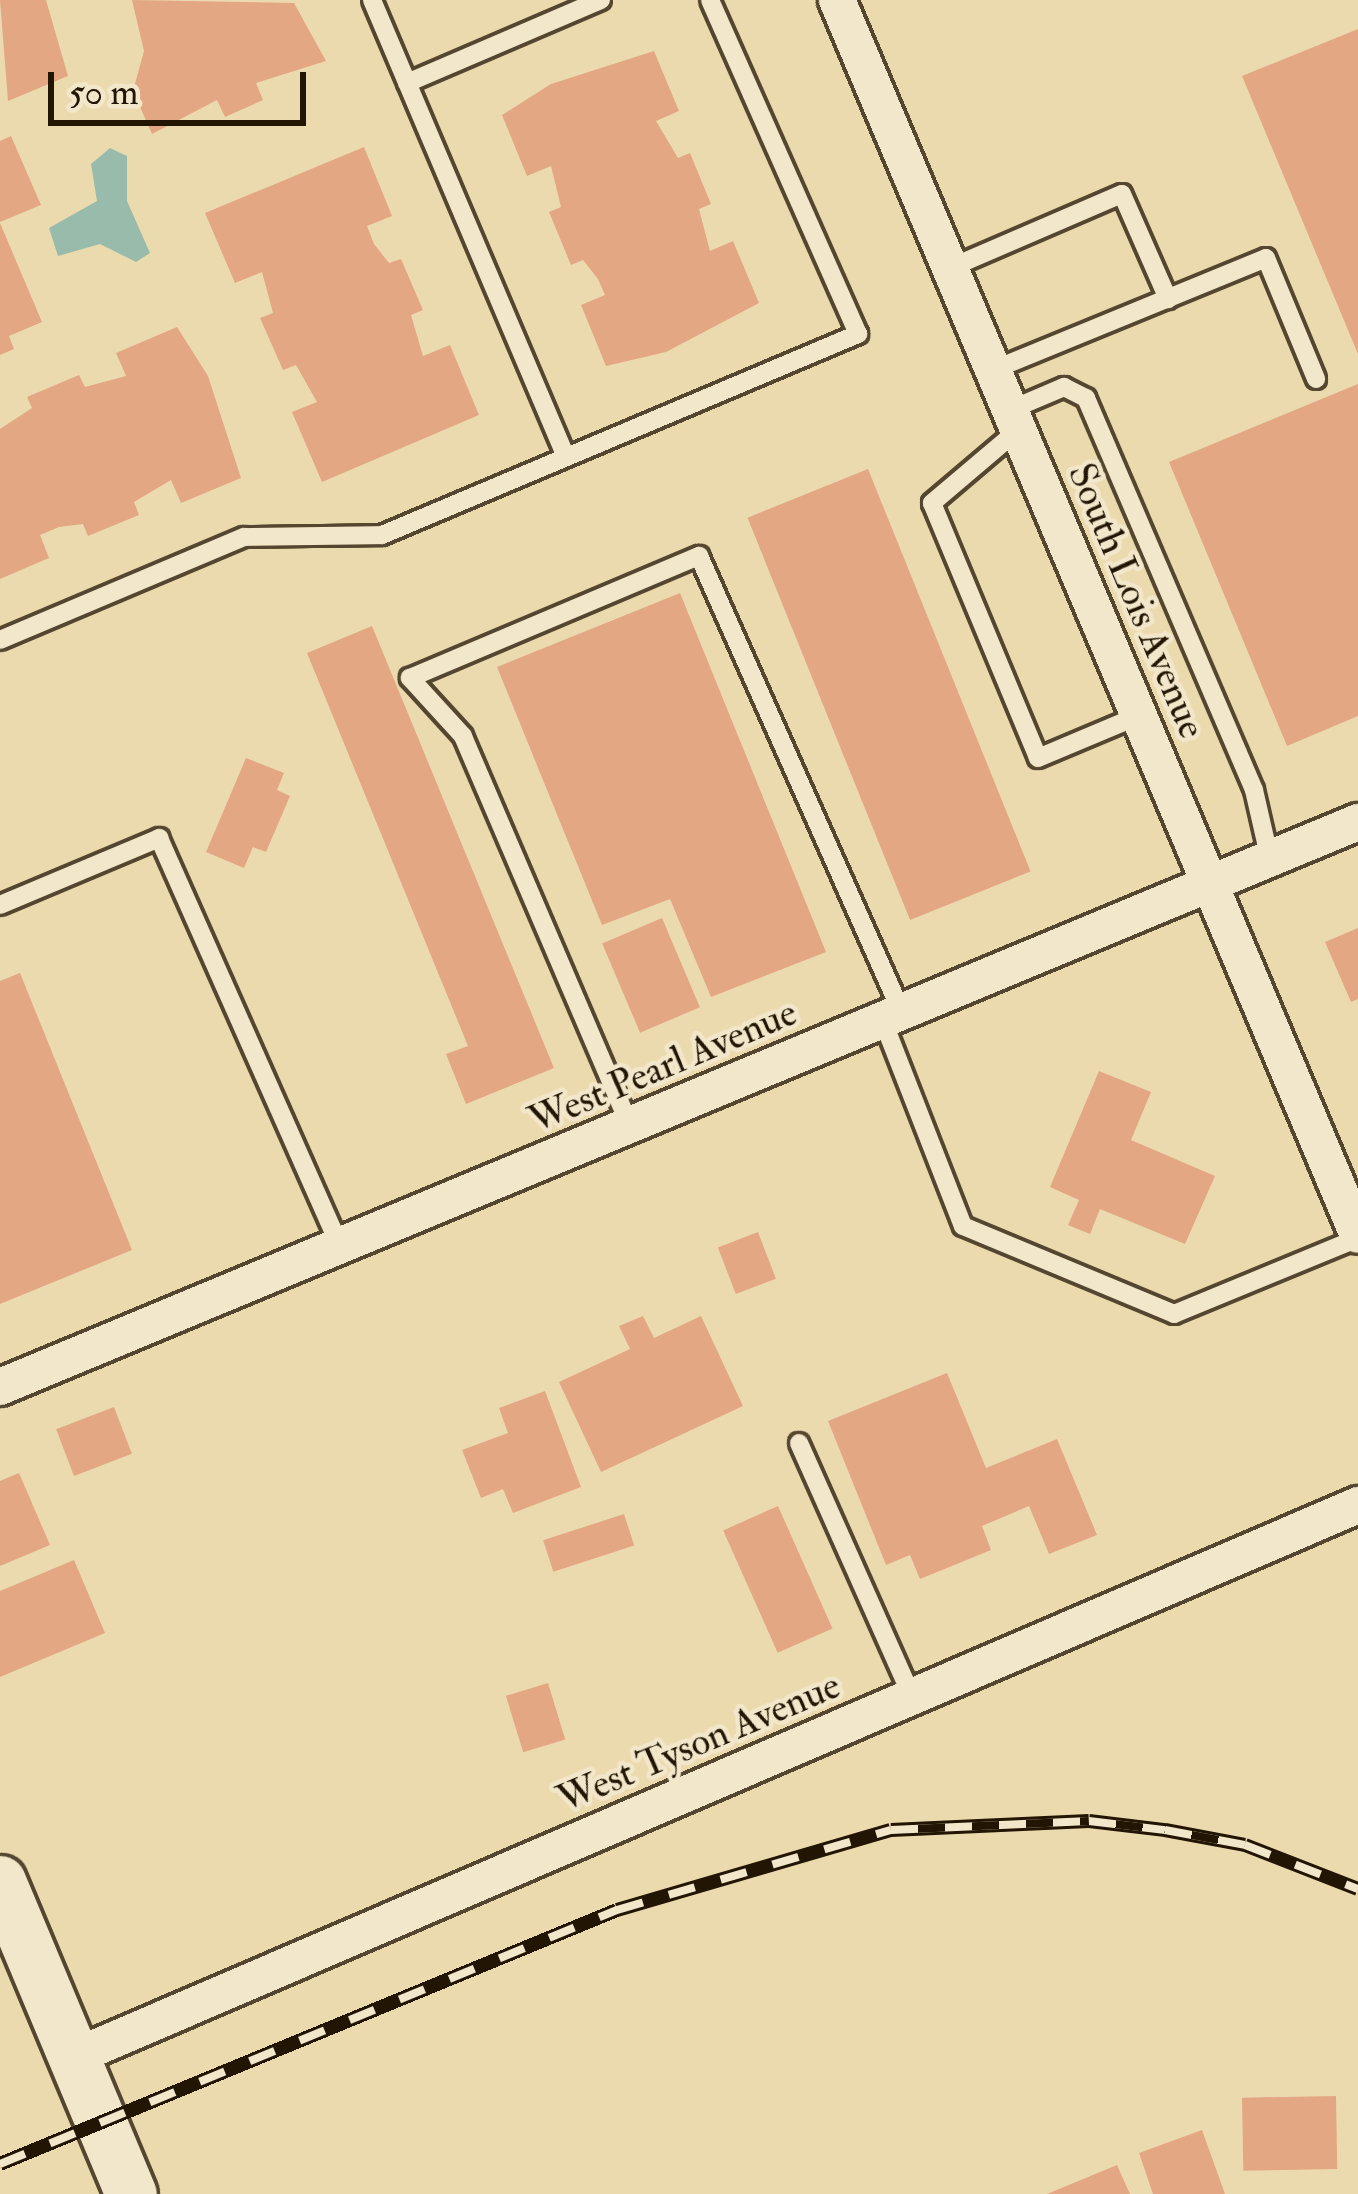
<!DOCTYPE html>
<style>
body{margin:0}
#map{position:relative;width:1358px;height:2194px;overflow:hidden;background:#ecdaaf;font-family:"IM FELL Double Pica",serif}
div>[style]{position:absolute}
.water>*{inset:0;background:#99bbab}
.building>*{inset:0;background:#e3a783;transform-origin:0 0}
.roads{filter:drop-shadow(3px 0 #54462f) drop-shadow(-3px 0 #54462f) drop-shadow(0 3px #54462f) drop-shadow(0 -3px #54462f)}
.lane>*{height:18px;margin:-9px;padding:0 9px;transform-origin:9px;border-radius:9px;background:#f3e7cb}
.street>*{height:36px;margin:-18px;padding:0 18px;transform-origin:18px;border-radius:18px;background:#f3e7cb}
.secondary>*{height:51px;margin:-25.5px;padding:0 25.5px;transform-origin:25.5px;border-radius:25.5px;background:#f3e7cb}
.rail>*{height:14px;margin-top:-7px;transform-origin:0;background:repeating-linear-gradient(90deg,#f3e7cb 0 27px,#221504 0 54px);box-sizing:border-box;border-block:3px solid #221504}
span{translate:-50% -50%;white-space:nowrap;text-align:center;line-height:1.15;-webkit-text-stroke:9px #f3e7cb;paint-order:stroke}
.street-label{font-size:39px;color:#221504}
.scale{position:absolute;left:48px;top:72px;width:258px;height:54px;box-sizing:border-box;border:6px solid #221504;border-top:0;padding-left:15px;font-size:36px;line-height:42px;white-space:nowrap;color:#221504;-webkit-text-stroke:9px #f3e7cb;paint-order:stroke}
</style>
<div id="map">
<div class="water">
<i style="clip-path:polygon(110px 148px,127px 156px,127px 201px,150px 253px,136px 262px,100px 244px,58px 256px,49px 228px,97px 201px,91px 164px)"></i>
</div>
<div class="building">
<i style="clip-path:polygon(0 0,46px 0,68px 76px,8px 101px)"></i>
<i style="clip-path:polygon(132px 0,294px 3px,326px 61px,256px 83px,263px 100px,225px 117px,217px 100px,152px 134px,133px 91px,144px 51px)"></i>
<i style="clip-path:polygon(1358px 29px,1358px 354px,1242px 76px)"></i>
<i style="clip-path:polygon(654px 51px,679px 111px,656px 121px,678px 158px,690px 153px,711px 204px,699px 209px,710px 251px,733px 241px,759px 303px,666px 352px,606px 366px,581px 305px,605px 295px,598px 279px,583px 260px,571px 265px,549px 212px,561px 207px,551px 166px,527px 176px,502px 115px,551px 84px)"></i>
<i style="clip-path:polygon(11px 136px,41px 205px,0 222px,0 141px)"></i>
<i style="clip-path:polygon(364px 147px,392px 216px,367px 226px,374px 244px,389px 263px,401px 259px,423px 310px,411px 315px,423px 356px,450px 345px,479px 415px,322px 482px,292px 412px,317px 402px,296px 365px,283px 370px,260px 318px,273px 313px,262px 272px,235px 283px,205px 213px)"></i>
<i style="clip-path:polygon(0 223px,42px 322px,9px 336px,14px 349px,0 355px)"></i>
<i style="clip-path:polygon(177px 327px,208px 376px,241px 478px,181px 503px,171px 480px,134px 502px,139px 515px,88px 536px,83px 524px,59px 527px,40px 535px,49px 558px,0 579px,0 429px,32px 408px,27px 397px,79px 375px,85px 387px,126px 376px,116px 353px)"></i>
<i style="clip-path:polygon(1358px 384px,1358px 716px,1287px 746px,1169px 462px)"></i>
<i style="left:868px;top:469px;width:434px;height:130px;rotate:68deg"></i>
<i style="clip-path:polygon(680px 593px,826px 952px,711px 997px,670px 899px,602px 925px,497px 667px)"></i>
<i style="clip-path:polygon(372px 626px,554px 1068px,466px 1104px,446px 1054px,468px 1046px,307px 653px)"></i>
<i style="clip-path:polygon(246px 758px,284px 773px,277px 790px,290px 796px,266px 852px,253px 847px,244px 868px,206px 852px)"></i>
<i style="left:662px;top:918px;width:97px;height:65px;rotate:67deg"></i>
<i style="clip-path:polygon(1358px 928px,1358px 999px,1351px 1002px,1325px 942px)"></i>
<i style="clip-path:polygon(20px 973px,132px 1250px,0 1304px,0 981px)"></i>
<i style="clip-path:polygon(1099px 1071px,1151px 1092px,1131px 1140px,1215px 1176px,1185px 1244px,1100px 1209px,1090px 1234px,1068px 1225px,1079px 1200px,1050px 1187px)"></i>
<i style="left:758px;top:1232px;width:50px;height:43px;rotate:69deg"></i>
<i style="clip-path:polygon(643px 1316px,654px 1338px,701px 1316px,743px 1406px,601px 1472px,559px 1382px,630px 1349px,619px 1326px)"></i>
<i style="clip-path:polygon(947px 1373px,986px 1468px,1057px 1439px,1097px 1535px,1049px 1554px,1029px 1506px,982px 1526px,991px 1550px,920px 1579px,910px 1555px,886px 1565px,828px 1421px)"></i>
<i style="clip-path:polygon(545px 1391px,581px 1487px,513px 1513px,503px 1489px,481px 1498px,462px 1450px,508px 1433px,499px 1408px)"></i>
<i style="left:114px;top:1407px;width:50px;height:62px;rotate:69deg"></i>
<i style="clip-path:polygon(19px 1473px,50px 1545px,0 1566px,0 1481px)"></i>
<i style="left:778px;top:1506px;width:134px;height:60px;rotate:66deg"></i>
<i style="left:624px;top:1514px;width:33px;height:85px;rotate:72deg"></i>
<i style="clip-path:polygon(74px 1560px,105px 1633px,0 1677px,0 1591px)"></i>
<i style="left:548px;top:1683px;width:59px;height:44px;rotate:73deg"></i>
<i style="left:1336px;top:2096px;width:73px;height:94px;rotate:89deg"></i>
<i style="clip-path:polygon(1202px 2130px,1225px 2194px,1153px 2194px,1139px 2153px)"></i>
<i style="clip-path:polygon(1117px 2165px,1130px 2194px,1047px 2194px)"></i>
</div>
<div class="roads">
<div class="lane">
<i style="left:372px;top:0;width:496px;rotate:67deg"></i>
<i style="left:407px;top:83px;width:211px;rotate:-23.2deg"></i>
<i style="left:950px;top:268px;width:187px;rotate:-23.3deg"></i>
<i style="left:1122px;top:194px;width:115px;rotate:66.3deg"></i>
<i style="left:993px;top:370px;width:295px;rotate:-22.3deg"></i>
<i style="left:1266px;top:258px;width:131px;rotate:67.5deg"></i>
<i style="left:1010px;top:410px;width:59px;rotate:-23.1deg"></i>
<i style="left:1064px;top:387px;width:25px;rotate:27deg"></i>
<i style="left:1086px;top:398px;width:426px;rotate:66.8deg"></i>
<i style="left:1254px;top:790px;width:72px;rotate:77.1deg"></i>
<i style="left:1018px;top:430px;width:113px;rotate:139.7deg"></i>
<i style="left:932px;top:503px;width:276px;rotate:67.4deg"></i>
<i style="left:1038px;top:758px;width:108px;rotate:-22.8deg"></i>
<i style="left:0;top:640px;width:265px;rotate:-22.9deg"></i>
<i style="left:244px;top:537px;width:138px;rotate:-0.8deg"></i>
<i style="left:382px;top:535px;width:517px;rotate:-22.89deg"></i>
<i style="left:858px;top:334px;width:365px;rotate:-113.9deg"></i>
<i style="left:0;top:905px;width:173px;rotate:-22.8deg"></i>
<i style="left:159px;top:838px;width:446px;rotate:66.1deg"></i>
<i style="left:883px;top:1021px;width:220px;rotate:68.7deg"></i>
<i style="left:963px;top:1226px;width:229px;rotate:22.6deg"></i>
<i style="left:1174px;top:1314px;width:199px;rotate:-22.4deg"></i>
<i style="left:630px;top:1126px;width:424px;rotate:-113.2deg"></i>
<i style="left:463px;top:736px;width:79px;rotate:-132.4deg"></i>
<i style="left:410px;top:678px;width:314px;rotate:-22.9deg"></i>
<i style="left:699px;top:556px;width:500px;rotate:66.05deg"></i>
<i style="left:799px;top:1443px;width:278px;rotate:66deg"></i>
</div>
<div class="street">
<i style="left:837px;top:0;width:1340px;rotate:67.13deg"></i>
<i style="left:0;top:1387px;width:1471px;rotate:-22.59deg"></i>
<i style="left:74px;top:2057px;width:1398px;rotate:-23.26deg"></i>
</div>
<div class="secondary">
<i style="left:0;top:1881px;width:339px;rotate:67.3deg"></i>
</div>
</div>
<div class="rail">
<i style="left:0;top:2164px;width:667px;rotate:-22.38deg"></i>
<i style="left:617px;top:1910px;width:285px;rotate:-16.3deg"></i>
<i style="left:891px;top:1830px;width:198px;rotate:-2.6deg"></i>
<i style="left:1089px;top:1821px;width:77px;rotate:6.8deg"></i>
<i style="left:1165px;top:1830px;width:81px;rotate:10.6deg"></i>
<i style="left:1245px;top:1845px;width:121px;rotate:21.3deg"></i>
</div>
<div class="street-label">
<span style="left:1136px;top:601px;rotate:67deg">South Lois Avenue</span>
<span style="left:663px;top:1067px;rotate:-23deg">West Pearl Avenue</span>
<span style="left:699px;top:1743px;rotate:-23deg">West Tyson Avenue</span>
</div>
<div class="scale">50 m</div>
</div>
